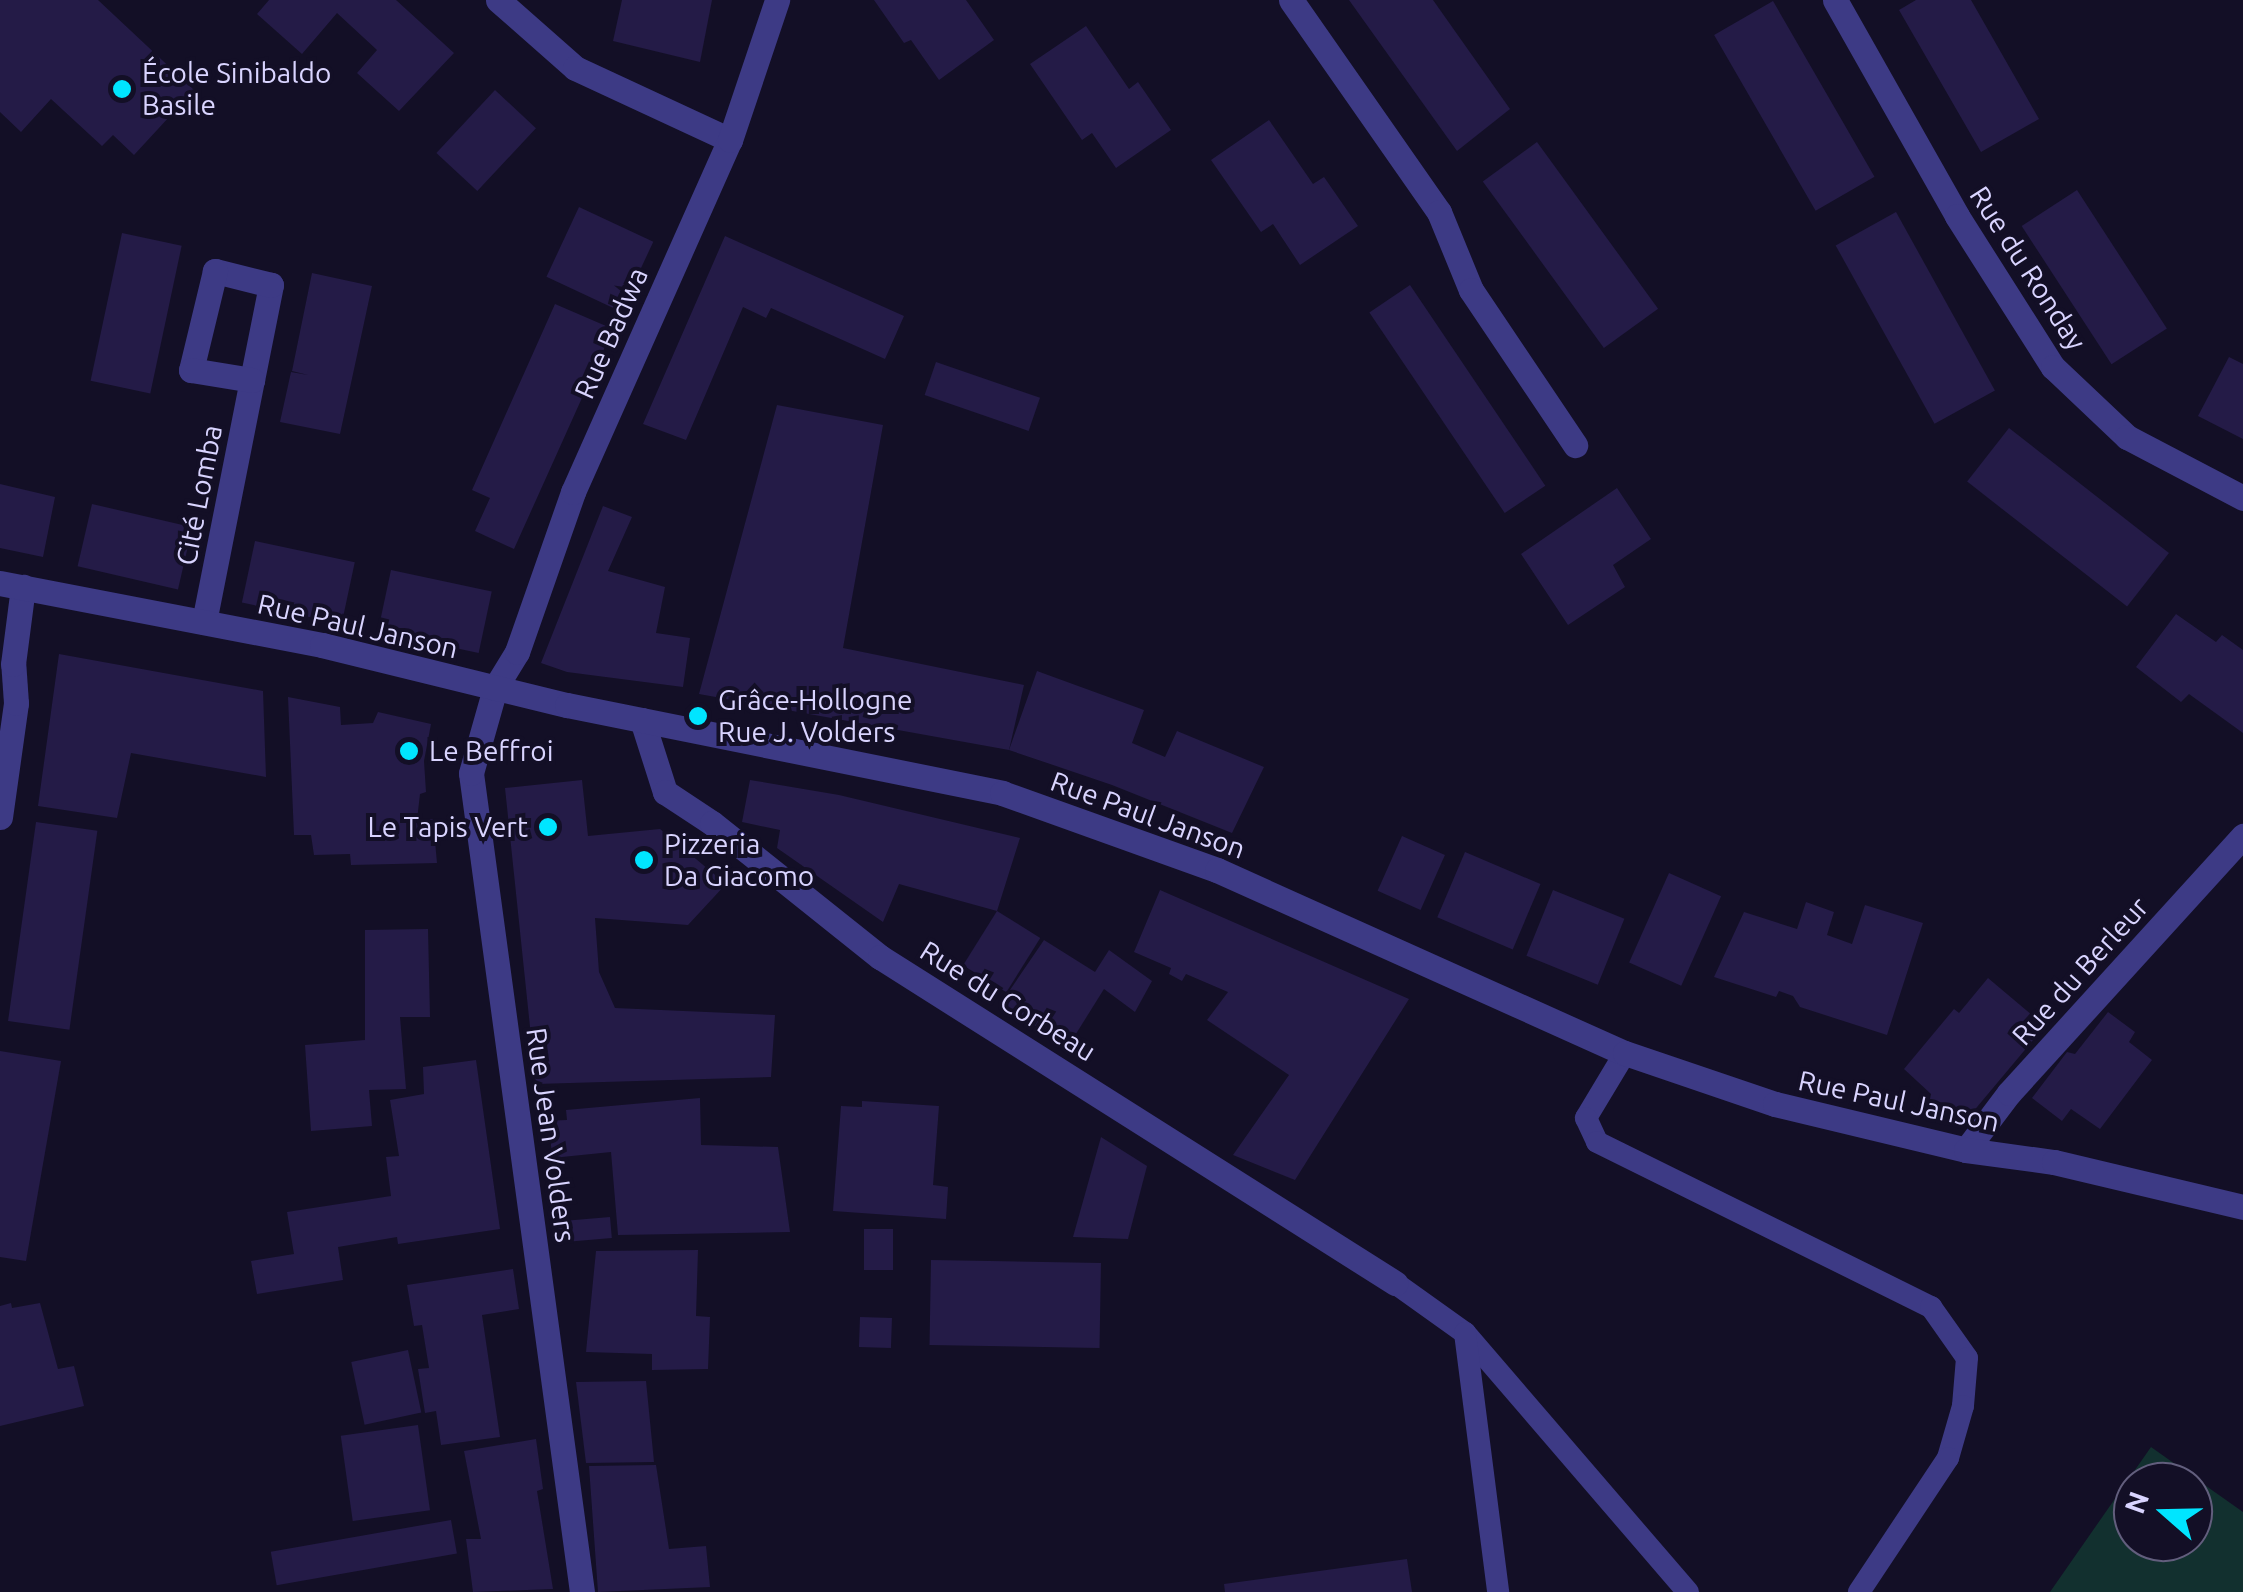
<!DOCTYPE html>
<meta charset="utf-8">
<style>
body{margin:0}
#map{position:relative;width:2243px;height:1592px;overflow:hidden;background:#130f26;font-family:Ubuntu,sans-serif}
div>[style]{position:absolute}
.green>*{inset:0;background:#12302f}
.building>*{inset:0;background:#241b47;transform-origin:0 0}
.service>*{height:22px;margin:-11px;padding:0 11px;transform-origin:11px;border-radius:11px;background:#3d3a85}
.minor>*{height:25px;margin:-12.5px;padding:0 12.5px;transform-origin:12.5px;border-radius:12.5px;background:#3d3a85}
.tertiary>*{height:25px;margin:-12.5px;padding:0 12.5px;transform-origin:12.5px;border-radius:12.5px;background:#3d3a85}
.dots>*{width:28px;height:28px;translate:-50% -50%;box-sizing:border-box;border:5px solid #130f26;border-radius:50%}
span{translate:-50% -50%;white-space:nowrap;text-align:center;line-height:1.15;-webkit-text-stroke:8px #130f26;paint-order:stroke}
.poi-label{font-size:28px;color:#d9d4ff}
.left{translate:0 -50%;text-align:left}
.right{translate:-100% -50%;text-align:right}
.street-label{font-size:28px;color:#d9d4ff}
.north{position:absolute;left:2113px;top:1462px;width:100px;height:100px;box-sizing:border-box;background:#130f26;border:2px solid #625e7d;border-radius:50%;rotate:290deg;font-size:28px;font-weight:700;line-height:40px;text-align:center;color:#d9d4ff}
.north::after{content:'';display:block;margin:auto;width:35px;height:45px;background:#00e5ff;clip-path:polygon(50% 0,100% 100%,50% 72%,0 100%)}
</style>
<div id="map">
<div class="green">
<i style="clip-path:polygon(evenodd,2151px 1447px,2243px 1512px,2243px 1592px,2050px 1592px,2151px 1447px,2133px 1482px,2193px 1482px,2193px 1542px,2133px 1542px,2133px 1482px)"></i>
</div>
<div class="building">
<i style="clip-path:polygon(0 0,98px 0,194px 90px,134px 155px,113px 135px,102px 146px,51px 99px,21px 132px,0 112px)"></i>
<i style="clip-path:polygon(269px 0,396px 0,454px 53px,399px 111px,357px 73px,377px 50px,337px 13px,302px 54px,257px 14px)"></i>
<i style="clip-path:polygon(622px 0,712px 0,700px 62px,613px 41px)"></i>
<i style="clip-path:polygon(874px 0,966px 0,994px 40px,939px 80px,911px 40px,904px 43px)"></i>
<i style="clip-path:polygon(1349px 0,1433px 0,1510px 109px,1457px 151px)"></i>
<i style="clip-path:polygon(1916px 0,1971px 0,2039px 119px,1981px 152px,1899px 10px)"></i>
<i style="left:1773px;top:1px;width:203px;height:68px;rotate:60deg"></i>
<i style="clip-path:polygon(1086px 26px,1129px 89px,1138px 82px,1171px 130px,1116px 168px,1092px 133px,1082px 140px,1030px 64px)"></i>
<i style="left:495px;top:90px;width:56px;height:86px;rotate:43deg"></i>
<i style="clip-path:polygon(1269px 120px,1313px 184px,1324px 177px,1358px 226px,1300px 265px,1273px 224px,1261px 232px,1211px 160px)"></i>
<i style="left:1537px;top:142px;width:206px;height:67px;rotate:54deg"></i>
<i style="left:2077px;top:190px;width:165px;height:66px;rotate:57deg"></i>
<i style="left:579px;top:207px;width:82px;height:77px;rotate:25deg"></i>
<i style="left:1896px;top:212px;width:204px;height:69px;rotate:61deg"></i>
<i style="left:122px;top:233px;width:61px;height:151px;rotate:12deg"></i>
<i style="clip-path:polygon(725px 236px,904px 316px,885px 359px,771px 308px,766px 318px,743px 307px,686px 440px,643px 424px)"></i>
<i style="clip-path:polygon(312px 273px,372px 286px,340px 434px,280px 422px,291px 372px,308px 375px,292px 371px)"></i>
<i style="left:1410px;top:285px;width:242px;height:49px;rotate:56deg"></i>
<i style="clip-path:polygon(555px 304px,613px 329px,514px 549px,475px 531px,490px 498px,472px 490px)"></i>
<i style="clip-path:polygon(2229px 357px,2243px 364px,2243px 439px,2198px 416px)"></i>
<i style="left:936px;top:362px;width:110px;height:35px;rotate:19deg"></i>
<i style="clip-path:polygon(777px 405px,883px 425px,843px 648px,1024px 685px,1009px 750px,699px 694px)"></i>
<i style="left:2009px;top:428px;width:203px;height:68px;rotate:38deg"></i>
<i style="clip-path:polygon(0 484px,55px 497px,43px 557px,0 548px)"></i>
<i style="clip-path:polygon(1617px 488px,1651px 539px,1613px 565px,1625px 587px,1568px 625px,1521px 554px)"></i>
<i style="left:92px;top:504px;width:103px;height:64px;rotate:13deg"></i>
<i style="clip-path:polygon(603px 506px,632px 517px,608px 571px,665px 587px,656px 633px,690px 638px,683px 687px,567px 672px,541px 663px)"></i>
<i style="left:255px;top:541px;width:102px;height:63px;rotate:12deg"></i>
<i style="left:391px;top:570px;width:103px;height:63px;rotate:12deg"></i>
<i style="clip-path:polygon(2176px 614px,2216px 642px,2222px 635px,2243px 650px,2243px 733px,2189px 694px,2181px 702px,2136px 667px)"></i>
<i style="clip-path:polygon(59px 654px,263px 691px,266px 777px,131px 753px,117px 818px,38px 806px)"></i>
<i style="clip-path:polygon(1037px 671px,1144px 710px,1132px 743px,1165px 757px,1177px 731px,1264px 767px,1232px 833px,1112px 785px,1009px 750px)"></i>
<i style="clip-path:polygon(288px 697px,340px 707px,341px 725px,373px 723px,378px 712px,431px 724px,424px 761px,426px 792px,420px 794px,417px 820px,433px 819px,437px 863px,351px 865px,350px 854px,314px 855px,311px 835px,294px 835px)"></i>
<i style="clip-path:polygon(582px 780px,588px 836px,660px 829px,726px 884px,688px 925px,595px 918px,599px 972px,615px 1008px,775px 1015px,771px 1077px,536px 1084px,505px 788px)"></i>
<i style="clip-path:polygon(750px 780px,839px 795px,1020px 838px,997px 911px,899px 884px,883px 922px,777px 848px,780px 830px,742px 822px)"></i>
<i style="left:36px;top:822px;width:62px;height:201px;rotate:8deg"></i>
<i style="left:1402px;top:836px;width:47px;height:60px;rotate:24deg"></i>
<i style="left:1465px;top:852px;width:82px;height:71px;rotate:23deg"></i>
<i style="left:1669px;top:873px;width:57px;height:98px;rotate:24deg"></i>
<i style="clip-path:polygon(1160px 890px,1409px 999px,1295px 1180px,1233px 1155px,1289px 1075px,1207px 1020px,1228px 992px,1186px 974px,1182px 981px,1169px 974px,1171px 968px,1134px 952px)"></i>
<i style="left:1553px;top:890px;width:77px;height:71px;rotate:22deg"></i>
<i style="clip-path:polygon(1806px 902px,1834px 912px,1827px 935px,1852px 944px,1865px 905px,1923px 923px,1887px 1035px,1800px 1007px,1793px 996px,1779px 991px,1776px 997px,1714px 977px,1744px 912px,1797px 929px)"></i>
<i style="left:997px;top:911px;width:51px;height:64px;rotate:32deg"></i>
<i style="clip-path:polygon(428px 929px,430px 1017px,400px 1017px,406px 1089px,369px 1090px,372px 1126px,311px 1131px,305px 1045px,365px 1040px,365px 930px)"></i>
<i style="clip-path:polygon(1044px 940px,1095px 972px,1109px 950px,1152px 981px,1135px 1012px,1104px 989px,1069px 1045px,999px 1006px)"></i>
<i style="clip-path:polygon(1988px 978px,2045px 1026px,1972px 1113px,1930px 1099px,1931px 1094px,1904px 1069px,1954px 1009px,1959px 1013px)"></i>
<i style="clip-path:polygon(2108px 1012px,2135px 1032px,2129px 1042px,2152px 1060px,2100px 1129px,2071px 1109px,2062px 1121px,2032px 1098px,2067px 1052px,2075px 1054px)"></i>
<i style="clip-path:polygon(0 1051px,61px 1061px,26px 1261px,0 1257px)"></i>
<i style="clip-path:polygon(476px 1060px,500px 1229px,398px 1244px,397px 1237px,338px 1247px,343px 1280px,257px 1294px,251px 1261px,294px 1254px,287px 1212px,391px 1196px,386px 1157px,399px 1156px,390px 1100px,424px 1094px,423px 1067px)"></i>
<i style="clip-path:polygon(700px 1098px,701px 1145px,778px 1147px,790px 1232px,618px 1235px,611px 1152px,552px 1158px,550px 1132px,544px 1133px,543px 1121px,567px 1120px,566px 1110px)"></i>
<i style="clip-path:polygon(862px 1101px,939px 1106px,933px 1185px,948px 1187px,946px 1219px,833px 1211px,841px 1106px,862px 1107px)"></i>
<i style="clip-path:polygon(1101px 1137px,1147px 1166px,1128px 1239px,1073px 1237px)"></i>
<i style="left:610px;top:1217px;width:21px;height:53px;rotate:85deg"></i>
<i style="left:864px;top:1229px;width:29px;height:41px"></i>
<i style="clip-path:polygon(698px 1250px,696px 1316px,710px 1317px,708px 1369px,652px 1370px,652px 1354px,586px 1352px,596px 1251px)"></i>
<i style="left:931px;top:1260px;width:170px;height:85px;rotate:1deg"></i>
<i style="clip-path:polygon(513px 1269px,519px 1309px,482px 1315px,500px 1437px,441px 1445px,436px 1411px,425px 1413px,418px 1369px,429px 1368px,422px 1325px,414px 1326px,407px 1285px)"></i>
<i style="clip-path:polygon(11px 1303px,12px 1308px,40px 1303px,58px 1369px,74px 1366px,84px 1406px,0 1426px,0 1306px)"></i>
<i style="left:860px;top:1317px;width:32px;height:30px;rotate:2deg"></i>
<i style="left:408px;top:1350px;width:64px;height:58px;rotate:78deg"></i>
<i style="clip-path:polygon(646px 1381px,654px 1462px,586px 1463px,576px 1382px)"></i>
<i style="left:418px;top:1425px;width:86px;height:78px;rotate:82deg"></i>
<i style="clip-path:polygon(536px 1439px,543px 1489px,537px 1491px,553px 1589px,473px 1592px,466px 1539px,481px 1539px,464px 1451px)"></i>
<i style="clip-path:polygon(656px 1465px,669px 1549px,706px 1546px,710px 1587px,598px 1592px,589px 1466px)"></i>
<i style="left:451px;top:1520px;width:34px;height:183px;rotate:80deg"></i>
<i style="clip-path:polygon(1407px 1559px,1412px 1592px,1225px 1592px,1224px 1584px)"></i>
</div>
<div class="service">
<i style="left:1625px;top:1053px;width:76px;rotate:121deg"></i>
<i style="left:1586px;top:1118px;width:26px;rotate:65deg"></i>
<i style="left:1597px;top:1142px;width:373px;rotate:26.3deg"></i>
<i style="left:1931px;top:1307px;width:62px;rotate:54.8deg"></i>
<i style="left:1967px;top:1358px;width:48px;rotate:94.8deg"></i>
<i style="left:1963px;top:1406px;width:54px;rotate:106.1deg"></i>
<i style="left:1948px;top:1458px;width:161px;rotate:123.6deg"></i>
<i style="left:1395px;top:1283px;width:86px;rotate:35.5deg"></i>
<i style="left:1465px;top:1333px;width:342px;rotate:49.3deg"></i>
<i style="left:1465px;top:1333px;width:261px;rotate:82.7deg"></i>
</div>
<div class="minor">
<i style="left:498px;top:0;width:103px;rotate:41.4deg"></i>
<i style="left:575px;top:68px;width:171px;rotate:24.9deg"></i>
<i style="left:1291px;top:0;width:259px;rotate:55.1deg"></i>
<i style="left:1439px;top:212px;width:84px;rotate:67.7deg"></i>
<i style="left:1471px;top:290px;width:187px;rotate:56.1deg"></i>
<i style="left:1835px;top:0;width:248px;rotate:60.5deg"></i>
<i style="left:1957px;top:216px;width:179px;rotate:57.6deg"></i>
<i style="left:2053px;top:367px;width:102px;rotate:43.4deg"></i>
<i style="left:2127px;top:437px;width:131px;rotate:27.7deg"></i>
<i style="left:204px;top:622px;width:247px;rotate:-78.8deg"></i>
<i style="left:252px;top:380px;width:97px;rotate:-78.7deg"></i>
<i style="left:271px;top:285px;width:58px;rotate:-166deg"></i>
<i style="left:215px;top:271px;width:102px;rotate:103.6deg"></i>
<i style="left:191px;top:370px;width:62px;rotate:9.3deg"></i>
<i style="left:642px;top:720px;width:76px;rotate:72.3deg"></i>
<i style="left:665px;top:792px;width:56px;rotate:33.4deg"></i>
<i style="left:712px;top:823px;width:215px;rotate:38.6deg"></i>
<i style="left:880px;top:957px;width:610px;rotate:32.33deg"></i>
<i style="left:0;top:817px;width:115px;rotate:-82deg"></i>
<i style="left:16px;top:703px;width:39px;rotate:-94deg"></i>
<i style="left:13px;top:664px;width:78px;rotate:-82.6deg"></i>
<i style="left:1966px;top:1150px;width:71px;rotate:-53deg"></i>
<i style="left:2009px;top:1093px;width:348px;rotate:-47.7deg"></i>
<i style="left:582px;top:1592px;width:826px;rotate:-97.72deg"></i>
<i style="left:471px;top:773px;width:88px;rotate:-74.2deg"></i>
<i style="left:495px;top:688px;width:42px;rotate:-58.6deg"></i>
<i style="left:517px;top:652px;width:170px;rotate:-70.7deg"></i>
<i style="left:573px;top:492px;width:385px;rotate:-66deg"></i>
<i style="left:730px;top:140px;width:148px;rotate:-71.4deg"></i>
</div>
<div class="tertiary">
<i style="left:0;top:583px;width:328px;rotate:10.9deg"></i>
<i style="left:322px;top:645px;width:252px;rotate:13.8deg"></i>
<i style="left:567px;top:705px;width:444px;rotate:11.4deg"></i>
<i style="left:1002px;top:793px;width:228px;rotate:19.7deg"></i>
<i style="left:1217px;top:870px;width:447px;rotate:24.2deg"></i>
<i style="left:1625px;top:1053px;width:158px;rotate:18.8deg"></i>
<i style="left:1775px;top:1104px;width:196px;rotate:13.5deg"></i>
<i style="left:1966px;top:1150px;width:89px;rotate:7.8deg"></i>
<i style="left:2054px;top:1162px;width:194px;rotate:13.4deg"></i>
</div>
<div class="dots">
<i style="left:122px;top:89px;background:#00e5ff"></i>
<i style="left:698px;top:716px;background:#00e5ff"></i>
<i style="left:409px;top:751px;background:#00e5ff"></i>
<i style="left:548px;top:827px;background:#00e5ff"></i>
<i style="left:644px;top:860px;background:#00e5ff"></i>
</div>
<div class="poi-label">
<span class="left" style="left:142px;top:89px">École Sinibaldo<br>Basile</span>
<span class="left" style="left:718px;top:716px">Grâce-Hollogne<br>Rue J. Volders</span>
<span class="left" style="left:429px;top:751px">Le Beffroi</span>
<span class="right" style="left:528px;top:827px">Le Tapis Vert</span>
<span class="left" style="left:664px;top:860px">Pizzeria<br>Da Giacomo</span>
</div>
<div class="street-label">
<span style="left:2028px;top:268px;rotate:57deg">Rue du Ronday</span>
<span style="left:611px;top:333px;rotate:-66deg">Rue Badwa</span>
<span style="left:199px;top:495px;rotate:-79deg">Cité Lomba</span>
<span style="left:358px;top:626px;rotate:13deg">Rue Paul Janson</span>
<span style="left:1148px;top:815px;rotate:20deg">Rue Paul Janson</span>
<span style="left:2080px;top:971px;rotate:-48deg">Rue du Berleur</span>
<span style="left:1008px;top:1001px;rotate:32deg">Rue du Corbeau</span>
<span style="left:1899px;top:1101px;rotate:12deg">Rue Paul Janson</span>
<span style="left:551px;top:1135px;rotate:82deg">Rue Jean Volders</span>
</div>
<div class="north">N</div>
</div>
